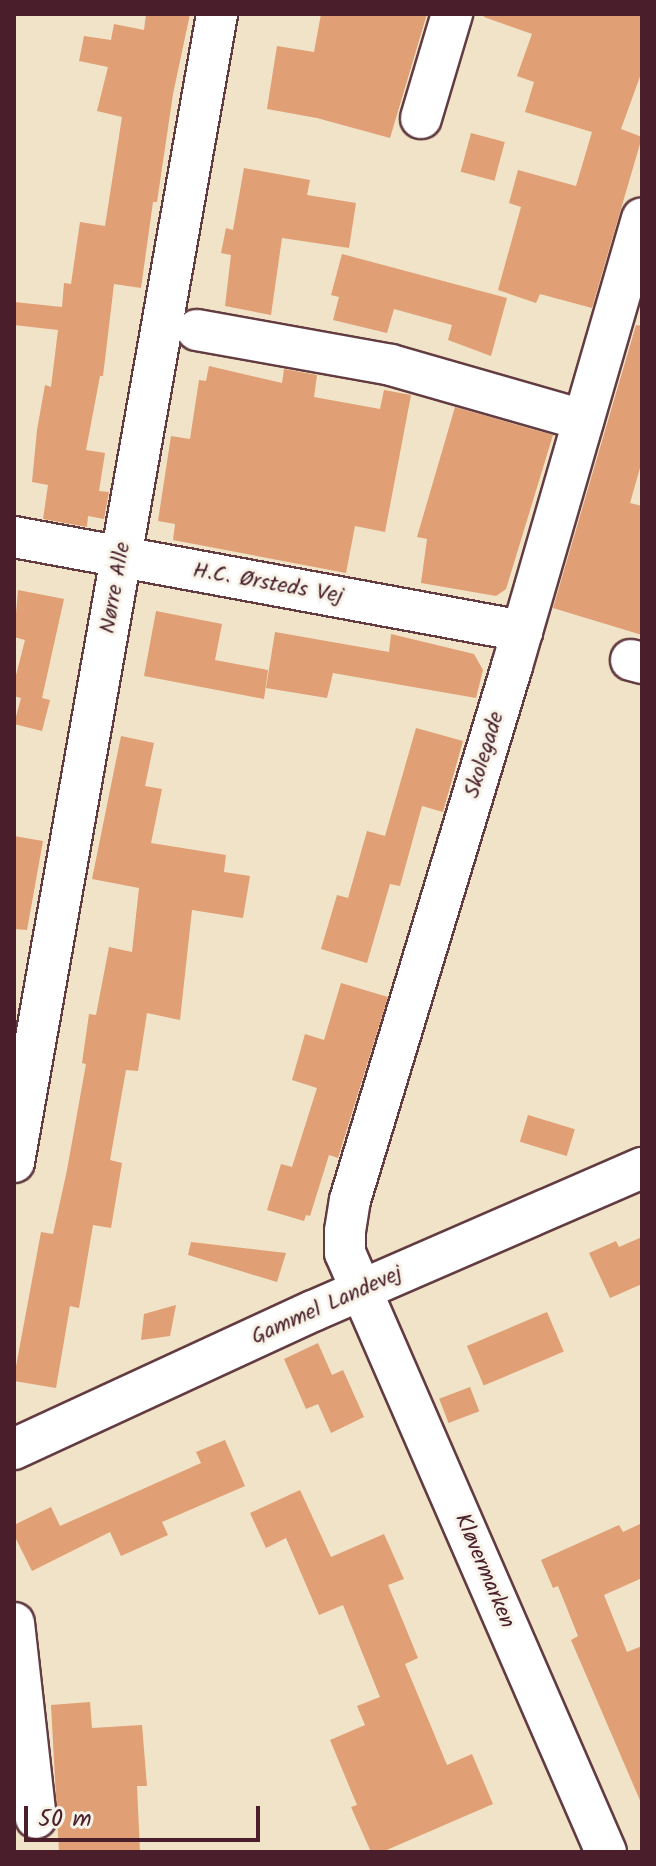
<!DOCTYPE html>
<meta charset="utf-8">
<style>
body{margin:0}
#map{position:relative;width:656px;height:1866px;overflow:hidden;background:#f0e3c7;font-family:Kalam,sans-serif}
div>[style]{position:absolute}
.building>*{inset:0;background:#e09f75;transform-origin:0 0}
.roads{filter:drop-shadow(2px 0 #633c42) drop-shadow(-2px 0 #633c42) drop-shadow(0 2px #633c42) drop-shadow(0 -2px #633c42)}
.minor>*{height:40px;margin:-20px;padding:0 20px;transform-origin:20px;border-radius:20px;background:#fff}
span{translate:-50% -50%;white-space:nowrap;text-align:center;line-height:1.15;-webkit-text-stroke:6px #f7f3e8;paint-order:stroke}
.street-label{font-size:22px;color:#4a1f2b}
.frame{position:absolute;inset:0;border:16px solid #4a1f2b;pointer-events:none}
.scale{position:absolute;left:24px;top:1806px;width:236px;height:36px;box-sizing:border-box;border:4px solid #4a1f2b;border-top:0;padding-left:10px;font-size:24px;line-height:28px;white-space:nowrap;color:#4a1f2b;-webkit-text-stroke:6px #f7f3e8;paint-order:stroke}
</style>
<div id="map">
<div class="building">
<i style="clip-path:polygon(146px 14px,190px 14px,173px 94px,157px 202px,153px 202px,141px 288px,114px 284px,103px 376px,100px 376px,86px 450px,105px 453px,99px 491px,109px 492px,104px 519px,88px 516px,87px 527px,43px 519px,48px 485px,32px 482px,37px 430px,45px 385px,51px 387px,58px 330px,14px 325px,14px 302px,62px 307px,64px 283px,71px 284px,80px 222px,105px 226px,122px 117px,97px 111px,108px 67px,79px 61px,84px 36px,111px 40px,114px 24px,144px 30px)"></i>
<i style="clip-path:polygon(321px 14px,427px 14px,390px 138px,317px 118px,267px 109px,277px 46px,314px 52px)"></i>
<i style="clip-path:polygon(484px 14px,642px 14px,642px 71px,621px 129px,642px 137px,592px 308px,540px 294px,536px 303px,498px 290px,521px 207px,509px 203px,518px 170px,576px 186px,592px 132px,525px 112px,534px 82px,517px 76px,532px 34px,484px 17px)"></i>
<i style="left:471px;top:133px;width:35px;height:40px;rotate:15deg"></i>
<i style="clip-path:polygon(244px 168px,310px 180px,307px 195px,356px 203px,349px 248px,282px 238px,271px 315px,225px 306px,231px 255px,221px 253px,226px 228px,233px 230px)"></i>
<i style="clip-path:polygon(342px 254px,507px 298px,491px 356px,448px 340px,452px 325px,394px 309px,387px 333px,333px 320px,339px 297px,331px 295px)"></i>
<i style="clip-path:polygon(636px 325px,642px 326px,642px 461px,630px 503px,642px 506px,642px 635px,553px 608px)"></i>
<i style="clip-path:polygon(209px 366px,282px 383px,284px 369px,317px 375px,314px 397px,380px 409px,384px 390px,411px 395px,385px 532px,355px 526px,346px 573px,173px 540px,175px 524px,158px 521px,171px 436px,190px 439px,199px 380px,206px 381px)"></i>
<i style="clip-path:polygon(455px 407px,553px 435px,506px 589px,496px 596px,421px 583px,427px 539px,417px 537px)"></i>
<i style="clip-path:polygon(18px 590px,64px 599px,42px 698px,50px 700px,42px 731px,14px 724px,21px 698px,14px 696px,14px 683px,25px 640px,14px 637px)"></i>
<i style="clip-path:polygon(156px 611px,222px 624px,215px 660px,268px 670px,264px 699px,144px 676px)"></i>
<i style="clip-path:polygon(275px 632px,389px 652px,391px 634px,474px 654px,483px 670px,476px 698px,333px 673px,327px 698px,266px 688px)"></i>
<i style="clip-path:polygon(416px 728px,463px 741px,443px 812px,422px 806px,400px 886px,390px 884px,367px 963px,321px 949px,337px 895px,348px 898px,367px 831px,385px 836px)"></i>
<i style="clip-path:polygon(121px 736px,154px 743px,145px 786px,162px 789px,151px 843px,226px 855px,224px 872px,250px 876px,243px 918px,192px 910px,180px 1020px,147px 1013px,138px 1071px,126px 1070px,110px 1160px,122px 1163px,111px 1228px,93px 1225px,79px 1308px,70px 1306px,56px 1388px,14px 1381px,14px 1377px,41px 1232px,53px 1234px,67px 1170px,86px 1064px,82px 1063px,89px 1014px,96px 1015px,109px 947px,132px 952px,139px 888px,92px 879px)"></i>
<i style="clip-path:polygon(14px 836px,43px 841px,27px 930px,14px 929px)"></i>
<i style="clip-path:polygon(341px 983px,388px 997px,338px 1158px,329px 1155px,310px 1216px,306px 1215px,304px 1221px,267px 1210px,281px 1164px,292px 1167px,317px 1088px,292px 1080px,305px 1034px,324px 1040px)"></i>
<i style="left:528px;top:1115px;width:49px;height:28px;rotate:17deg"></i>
<i style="clip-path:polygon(642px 1237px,642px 1284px,610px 1298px,589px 1253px,616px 1241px,619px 1247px)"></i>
<i style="clip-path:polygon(191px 1242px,286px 1253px,277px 1282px,188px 1255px)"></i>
<i style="clip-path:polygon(176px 1305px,170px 1336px,141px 1340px,144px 1314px)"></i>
<i style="left:547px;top:1312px;width:43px;height:87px;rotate:67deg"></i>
<i style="clip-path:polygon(318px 1343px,332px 1375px,343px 1370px,364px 1417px,331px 1433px,318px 1404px,306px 1409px,284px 1359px)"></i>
<i style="left:470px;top:1387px;width:26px;height:33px;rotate:69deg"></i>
<i style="clip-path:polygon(225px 1440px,245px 1486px,162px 1522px,168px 1535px,121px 1556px,110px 1532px,32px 1571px,14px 1535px,14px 1525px,51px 1507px,60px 1526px,201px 1463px,196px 1452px)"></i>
<i style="clip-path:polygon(300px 1490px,331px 1557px,384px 1534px,404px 1579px,388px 1585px,418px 1658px,405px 1664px,447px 1765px,472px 1754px,493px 1804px,382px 1852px,371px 1852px,351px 1807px,357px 1805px,330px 1740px,365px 1725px,357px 1706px,380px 1697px,343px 1605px,319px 1615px,286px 1538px,266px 1548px,250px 1513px)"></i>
<i style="clip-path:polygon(642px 1523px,642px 1578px,604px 1595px,627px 1652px,642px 1646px,642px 1805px,571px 1640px,578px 1636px,558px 1586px,553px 1588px,541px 1560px,619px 1525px,623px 1532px)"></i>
<i style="clip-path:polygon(90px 1702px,92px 1728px,142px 1725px,147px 1786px,137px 1786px,140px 1852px,59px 1852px,51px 1705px)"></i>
</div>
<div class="roads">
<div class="minor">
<i style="left:421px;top:118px;width:109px;rotate:-73.4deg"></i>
<i style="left:197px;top:330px;width:197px;rotate:10.2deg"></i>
<i style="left:391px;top:365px;width:200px;rotate:16deg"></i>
<i style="left:14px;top:537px;width:517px;rotate:10.48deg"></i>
<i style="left:631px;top:660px;width:11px;rotate:15deg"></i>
<i style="left:14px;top:1162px;width:1166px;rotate:-79.97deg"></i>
<i style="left:14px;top:1449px;width:329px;rotate:-24.8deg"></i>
<i style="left:313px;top:1311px;width:359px;rotate:-23.5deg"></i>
<i style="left:14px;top:1623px;width:196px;rotate:83.6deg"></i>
<i style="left:606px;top:1852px;width:653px;rotate:-113.54deg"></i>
<i style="left:345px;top:1253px;width:22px;rotate:-90deg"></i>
<i style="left:345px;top:1231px;width:31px;rotate:-81deg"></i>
<i style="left:350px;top:1200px;width:558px;rotate:-73.12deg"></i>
<i style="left:512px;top:666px;width:466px;rotate:-73.8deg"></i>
</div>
</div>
<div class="street-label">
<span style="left:268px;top:584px;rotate:10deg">H.C. Ørsteds Vej</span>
<span style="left:116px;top:588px;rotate:-80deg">Nørre Alle</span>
<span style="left:485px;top:755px;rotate:-73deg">Skolegade</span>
<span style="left:327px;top:1306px;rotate:-24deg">Gammel Landevej</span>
<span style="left:484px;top:1571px;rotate:67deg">Kløvermarken</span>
</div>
<div class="frame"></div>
<div class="scale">50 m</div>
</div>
